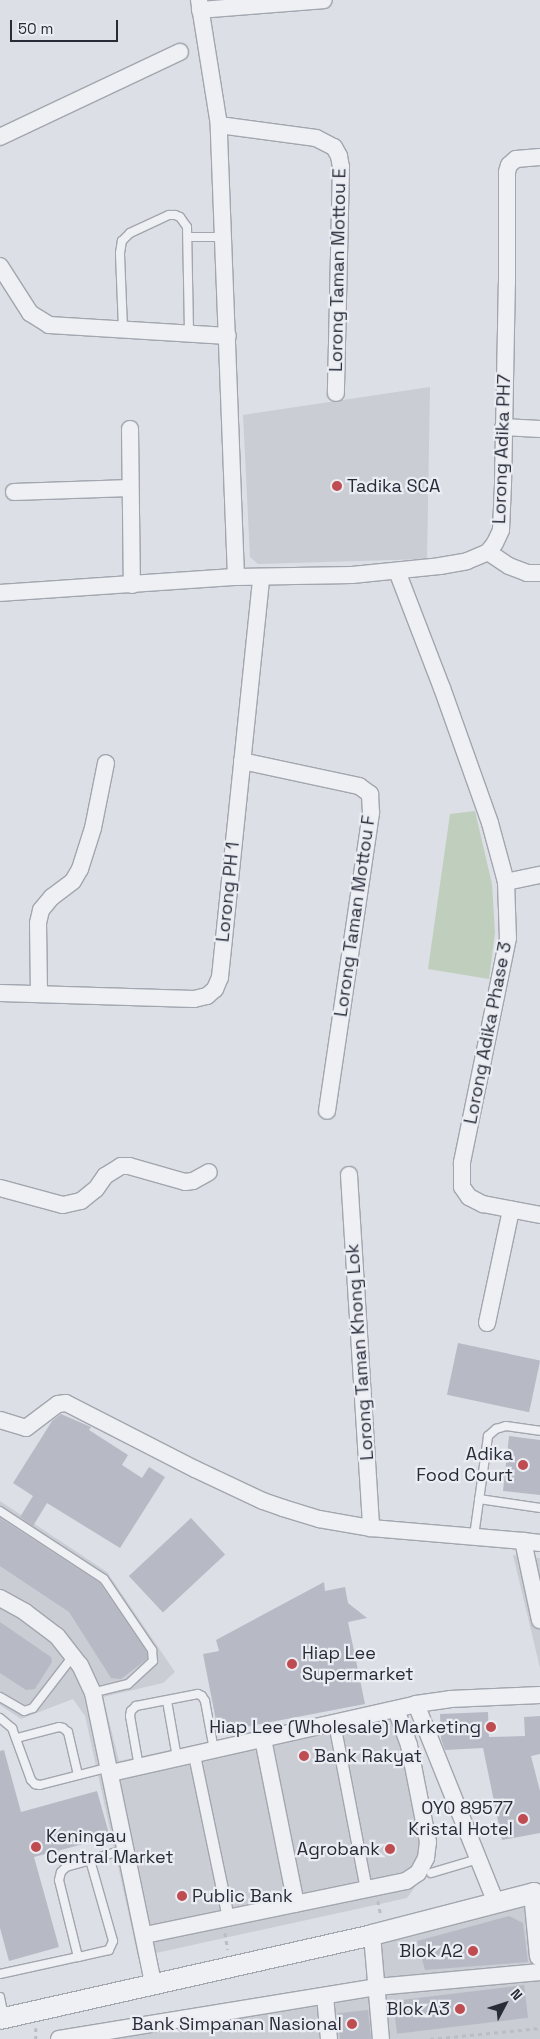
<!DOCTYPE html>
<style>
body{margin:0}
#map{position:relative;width:540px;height:2039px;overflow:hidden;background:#dcdfe5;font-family:"Space Grotesk",sans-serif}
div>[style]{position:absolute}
.built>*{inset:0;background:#cbcdd5}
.green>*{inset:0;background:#c0cebe}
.building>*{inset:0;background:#b7bac4;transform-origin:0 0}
.path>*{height:2.5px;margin-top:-1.25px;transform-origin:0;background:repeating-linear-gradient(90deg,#bbbdc3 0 4px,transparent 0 8px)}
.roads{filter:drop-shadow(1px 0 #a2a6ae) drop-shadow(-1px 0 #a2a6ae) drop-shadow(0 1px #a2a6ae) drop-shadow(0 -1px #a2a6ae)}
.service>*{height:8px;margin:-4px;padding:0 4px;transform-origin:4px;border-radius:4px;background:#eef0f4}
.pedestrian>*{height:11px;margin:-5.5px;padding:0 5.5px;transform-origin:5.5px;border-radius:5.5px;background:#eef0f4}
.minor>*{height:16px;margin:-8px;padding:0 8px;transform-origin:8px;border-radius:8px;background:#eef0f4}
.tertiary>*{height:20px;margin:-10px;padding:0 10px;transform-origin:10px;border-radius:10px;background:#eef0f4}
.dots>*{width:14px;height:14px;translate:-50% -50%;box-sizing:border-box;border:2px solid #ebedf3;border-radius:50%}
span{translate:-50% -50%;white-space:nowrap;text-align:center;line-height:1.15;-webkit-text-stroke:4.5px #ebedf3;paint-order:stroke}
.street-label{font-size:18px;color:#282c39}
.poi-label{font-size:18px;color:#282c39}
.left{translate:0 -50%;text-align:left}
.right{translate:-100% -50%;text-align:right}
.north{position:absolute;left:480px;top:1979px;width:50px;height:50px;-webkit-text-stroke:4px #ebedf3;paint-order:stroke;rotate:50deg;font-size:14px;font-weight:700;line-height:20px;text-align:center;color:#282c39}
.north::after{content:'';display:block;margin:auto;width:18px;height:22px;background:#282c39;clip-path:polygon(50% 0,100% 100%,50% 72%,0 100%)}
.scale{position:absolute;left:10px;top:20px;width:108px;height:22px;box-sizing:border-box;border:2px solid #282c39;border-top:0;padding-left:6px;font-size:15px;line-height:18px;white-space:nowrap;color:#282c39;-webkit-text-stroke:4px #ebedf3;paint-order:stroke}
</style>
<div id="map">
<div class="built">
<i style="clip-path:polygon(430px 387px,427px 559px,258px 564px,250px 557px,243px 415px)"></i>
<i style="clip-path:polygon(0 1501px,107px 1572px,175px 1672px,163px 1683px,103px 1697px,119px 1761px,399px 1700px,419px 1751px,435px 1836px,434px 1861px,407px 1898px,138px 1957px,85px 1716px,73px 1699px,21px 1719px,0 1705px)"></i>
<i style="clip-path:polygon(513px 1555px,540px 1558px,540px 1668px)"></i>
<i style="clip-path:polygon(534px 1893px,540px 1956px,540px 2039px,59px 2039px,376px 1987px,372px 1935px)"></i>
</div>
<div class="green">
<i style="clip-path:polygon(475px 811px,492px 884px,495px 933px,489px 979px,428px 969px,450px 814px)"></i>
</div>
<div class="building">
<i style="left:458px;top:1343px;width:84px;height:53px;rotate:12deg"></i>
<i style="clip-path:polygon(61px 1414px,91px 1427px,89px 1430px,128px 1455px,122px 1465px,142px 1478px,149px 1467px,165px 1477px,120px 1548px,47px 1503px,33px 1526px,20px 1517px,33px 1496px,13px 1483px,52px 1421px)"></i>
<i style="clip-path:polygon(509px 1436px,540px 1440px,540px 1495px,503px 1491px)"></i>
<i style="clip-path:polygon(0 1518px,100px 1583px,147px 1652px,147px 1659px,121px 1679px,111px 1678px,69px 1612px,0 1566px)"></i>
<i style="left:191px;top:1518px;width:50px;height:85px;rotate:47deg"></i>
<i style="clip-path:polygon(324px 1582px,325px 1591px,345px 1587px,348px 1603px,367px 1618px,348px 1622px,365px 1704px,235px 1729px,234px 1723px,217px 1726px,203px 1654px,219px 1651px,216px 1640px)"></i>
<i style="clip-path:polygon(0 1622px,51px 1657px,52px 1662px,35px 1689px,26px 1690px,0 1673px)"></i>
<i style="clip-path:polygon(488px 1712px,489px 1737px,525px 1736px,524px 1717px,540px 1716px,540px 1754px,531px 1756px,540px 1791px,540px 1833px,502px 1840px,483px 1748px,445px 1750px,441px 1739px,440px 1714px)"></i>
<i style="clip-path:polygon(4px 1750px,21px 1812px,97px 1791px,110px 1837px,34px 1857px,59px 1947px,9px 1961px,0 1928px,0 1751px)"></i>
<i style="clip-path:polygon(509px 1916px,523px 1923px,528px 1962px,425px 1970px,417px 1941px)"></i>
<i style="left:524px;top:1985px;width:33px;height:132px;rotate:83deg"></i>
<i style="left:368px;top:2010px;width:29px;height:31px;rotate:84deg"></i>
</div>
<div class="path">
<i style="left:378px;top:1901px;width:14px;rotate:78deg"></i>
<i style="left:225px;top:1933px;width:17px;rotate:80deg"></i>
<i style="left:36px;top:2028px;width:11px;rotate:90deg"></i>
<i style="left:430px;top:2039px;width:111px;rotate:-5.7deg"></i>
</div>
<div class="roads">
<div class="service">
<i style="left:188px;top:237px;width:34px"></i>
<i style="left:123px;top:329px;width:76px;rotate:-92.3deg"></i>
<i style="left:120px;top:253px;width:12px;rotate:-81deg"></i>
<i style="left:122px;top:241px;width:11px;rotate:-45deg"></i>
<i style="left:130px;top:233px;width:43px;rotate:-24.8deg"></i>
<i style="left:169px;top:215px;width:6px"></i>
<i style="left:175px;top:215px;width:5px;rotate:22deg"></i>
<i style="left:180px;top:217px;width:12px;rotate:55deg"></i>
<i style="left:187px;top:227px;width:107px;rotate:88.9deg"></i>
<i style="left:479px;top:1499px;width:62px;rotate:8.4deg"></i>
<i style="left:0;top:1511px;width:124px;rotate:33.2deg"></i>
<i style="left:104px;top:1579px;width:86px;rotate:55.9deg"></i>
<i style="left:152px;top:1650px;width:11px;rotate:85deg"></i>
<i style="left:153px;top:1661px;width:34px;rotate:137deg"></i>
<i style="left:128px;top:1684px;width:36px;rotate:166deg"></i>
<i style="left:474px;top:1536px;width:101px;rotate:-82deg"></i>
<i style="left:488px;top:1436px;width:11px;rotate:-41deg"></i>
<i style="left:496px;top:1429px;width:10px;rotate:-17deg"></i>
<i style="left:506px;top:1426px;width:34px;rotate:8deg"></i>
<i style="left:0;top:1697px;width:28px;rotate:30deg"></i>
<i style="left:24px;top:1711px;width:9px;rotate:-18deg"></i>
<i style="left:33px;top:1708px;width:66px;rotate:-52.4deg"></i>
<i style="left:167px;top:1701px;width:58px;rotate:80deg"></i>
<i style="left:0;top:1718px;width:16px;rotate:40deg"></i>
<i style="left:12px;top:1728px;width:55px;rotate:69.9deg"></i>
<i style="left:31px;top:1780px;width:6px;rotate:45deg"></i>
<i style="left:35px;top:1784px;width:5px;rotate:11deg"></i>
<i style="left:40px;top:1785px;width:72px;rotate:-14.4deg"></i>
<i style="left:17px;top:1738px;width:43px;rotate:-14.7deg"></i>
<i style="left:59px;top:1727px;width:4px;rotate:14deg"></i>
<i style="left:63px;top:1728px;width:6px;rotate:39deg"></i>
<i style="left:68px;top:1732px;width:44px;rotate:76.9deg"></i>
<i style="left:139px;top:1767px;width:52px;rotate:-100deg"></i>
<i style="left:130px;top:1716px;width:5px;rotate:-79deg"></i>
<i style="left:131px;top:1711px;width:7px;rotate:-45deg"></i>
<i style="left:136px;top:1706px;width:63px;rotate:-11deg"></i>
<i style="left:198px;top:1694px;width:4px;rotate:27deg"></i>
<i style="left:202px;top:1696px;width:6px;rotate:59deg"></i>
<i style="left:205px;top:1701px;width:50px;rotate:79.6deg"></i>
<i style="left:90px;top:1860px;width:84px;rotate:74.1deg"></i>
<i style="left:113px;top:1941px;width:10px;rotate:114deg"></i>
<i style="left:109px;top:1950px;width:32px;rotate:167deg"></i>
<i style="left:78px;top:1957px;width:79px;rotate:-103.9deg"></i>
<i style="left:59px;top:1880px;width:8px;rotate:-76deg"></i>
<i style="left:61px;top:1872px;width:7px;rotate:-45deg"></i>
<i style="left:66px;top:1867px;width:25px;rotate:-16deg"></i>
<i style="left:90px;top:1860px;width:39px;rotate:-17deg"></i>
<i style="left:431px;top:1873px;width:49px;rotate:-16.6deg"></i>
<i style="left:0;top:1974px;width:80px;rotate:-12.3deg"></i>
<i style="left:0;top:1997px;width:20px;rotate:79deg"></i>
</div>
<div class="pedestrian">
<i style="left:334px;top:1723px;width:169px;rotate:79.1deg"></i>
<i style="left:194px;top:1755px;width:167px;rotate:78.2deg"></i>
</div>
<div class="minor">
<i style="left:200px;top:10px;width:124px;rotate:-4.6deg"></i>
<i style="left:219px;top:125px;width:98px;rotate:7.6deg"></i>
<i style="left:316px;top:138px;width:20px;rotate:27deg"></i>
<i style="left:334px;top:147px;width:10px;rotate:61deg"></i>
<i style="left:339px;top:156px;width:11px;rotate:80deg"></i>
<i style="left:341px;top:167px;width:226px;rotate:91.3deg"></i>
<i style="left:0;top:137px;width:199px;rotate:-25.3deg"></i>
<i style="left:0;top:266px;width:56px;rotate:57.4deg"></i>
<i style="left:30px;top:313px;width:22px;rotate:32deg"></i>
<i style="left:49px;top:325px;width:179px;rotate:3.5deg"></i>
<i style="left:503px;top:427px;width:37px;rotate:3deg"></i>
<i style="left:130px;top:429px;width:156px;rotate:89.3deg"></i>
<i style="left:14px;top:492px;width:116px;rotate:-2deg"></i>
<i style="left:488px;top:552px;width:25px;rotate:34deg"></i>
<i style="left:509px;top:566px;width:19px;rotate:21deg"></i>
<i style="left:527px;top:573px;width:13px"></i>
<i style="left:397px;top:571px;width:125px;rotate:69deg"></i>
<i style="left:442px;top:688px;width:143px;rotate:70.4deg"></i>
<i style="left:490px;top:823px;width:61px;rotate:74.8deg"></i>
<i style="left:506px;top:882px;width:56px;rotate:88deg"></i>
<i style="left:508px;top:938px;width:230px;rotate:101.6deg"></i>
<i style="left:462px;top:1163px;width:24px;rotate:90deg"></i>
<i style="left:462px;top:1187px;width:12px;rotate:55deg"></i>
<i style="left:469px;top:1197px;width:16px;rotate:27deg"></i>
<i style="left:483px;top:1204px;width:58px;rotate:10.9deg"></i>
<i style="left:236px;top:577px;width:116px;rotate:-1deg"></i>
<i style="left:352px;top:575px;width:88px;rotate:-5.8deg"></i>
<i style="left:440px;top:566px;width:27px;rotate:-10deg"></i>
<i style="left:467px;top:561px;width:23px;rotate:-23deg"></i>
<i style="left:488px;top:552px;width:11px;rotate:-52deg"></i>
<i style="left:495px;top:543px;width:14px;rotate:-65deg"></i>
<i style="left:501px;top:530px;width:45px;rotate:-87.5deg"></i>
<i style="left:503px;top:485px;width:202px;rotate:-88.9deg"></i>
<i style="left:507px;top:283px;width:111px;rotate:-90deg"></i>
<i style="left:507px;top:172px;width:7px;rotate:-74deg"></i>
<i style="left:509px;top:165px;width:9px;rotate:-41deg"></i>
<i style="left:516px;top:159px;width:24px;rotate:-5deg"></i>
<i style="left:0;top:593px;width:237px;rotate:-3.9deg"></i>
<i style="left:236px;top:577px;width:452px;rotate:-92.2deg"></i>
<i style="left:219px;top:125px;width:127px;rotate:-99.1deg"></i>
<i style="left:242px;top:761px;width:120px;rotate:12.1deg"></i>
<i style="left:359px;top:786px;width:14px;rotate:36deg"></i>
<i style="left:370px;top:794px;width:19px;rotate:87deg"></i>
<i style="left:371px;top:813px;width:301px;rotate:98.4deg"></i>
<i style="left:506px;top:882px;width:35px;rotate:-12deg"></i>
<i style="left:0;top:993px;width:194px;rotate:1.8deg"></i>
<i style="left:194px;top:999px;width:13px;rotate:-13deg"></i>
<i style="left:207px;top:996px;width:11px;rotate:-41deg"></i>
<i style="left:215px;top:989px;width:13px;rotate:-67deg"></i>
<i style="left:220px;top:977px;width:402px;rotate:-84.1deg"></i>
<i style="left:39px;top:994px;width:71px;rotate:-90.8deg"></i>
<i style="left:38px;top:923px;width:13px;rotate:-77deg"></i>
<i style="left:41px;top:910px;width:17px;rotate:-50deg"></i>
<i style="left:52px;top:897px;width:26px;rotate:-37deg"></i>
<i style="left:73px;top:881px;width:14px;rotate:-60deg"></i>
<i style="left:80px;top:869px;width:43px;rotate:-72.4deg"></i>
<i style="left:93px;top:828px;width:66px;rotate:-78.7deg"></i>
<i style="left:349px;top:1175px;width:354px;rotate:86.4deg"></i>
<i style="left:0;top:1188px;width:65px;rotate:15.1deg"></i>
<i style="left:63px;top:1205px;width:18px;rotate:-13deg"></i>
<i style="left:81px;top:1201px;width:19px;rotate:-39deg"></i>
<i style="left:96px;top:1189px;width:16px;rotate:-55deg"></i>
<i style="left:105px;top:1176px;width:19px;rotate:-32deg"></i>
<i style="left:121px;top:1166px;width:8px"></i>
<i style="left:129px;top:1166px;width:58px;rotate:15.9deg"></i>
<i style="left:185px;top:1182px;width:8px;rotate:-7deg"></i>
<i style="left:193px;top:1181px;width:18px;rotate:-29deg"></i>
<i style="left:487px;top:1323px;width:116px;rotate:-78deg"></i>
<i style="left:0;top:1420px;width:27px;rotate:17deg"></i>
<i style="left:26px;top:1428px;width:40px;rotate:-37deg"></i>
<i style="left:58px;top:1404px;width:8px;rotate:-7deg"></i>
<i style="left:66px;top:1403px;width:145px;rotate:27.1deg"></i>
<i style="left:195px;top:1469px;width:75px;rotate:25.2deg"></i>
<i style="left:263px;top:1501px;width:21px;rotate:19deg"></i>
<i style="left:283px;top:1508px;width:38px;rotate:17deg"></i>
<i style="left:319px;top:1519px;width:53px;rotate:9.8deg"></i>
<i style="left:371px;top:1528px;width:153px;rotate:4.9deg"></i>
<i style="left:540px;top:1543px;width:17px;rotate:-173deg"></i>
<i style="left:523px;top:1541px;width:81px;rotate:77.9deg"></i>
<i style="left:0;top:1598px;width:29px;rotate:29deg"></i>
<i style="left:25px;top:1612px;width:40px;rotate:37deg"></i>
<i style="left:57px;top:1636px;width:37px;rotate:52deg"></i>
<i style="left:80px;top:1665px;width:31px;rotate:65deg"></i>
<i style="left:93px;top:1693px;width:297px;rotate:78.3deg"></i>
<i style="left:416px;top:1704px;width:214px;rotate:68.1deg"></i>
<i style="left:263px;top:1739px;width:168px;rotate:78.7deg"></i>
<i style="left:111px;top:1773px;width:313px;rotate:-12.7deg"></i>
<i style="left:416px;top:1704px;width:34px;rotate:-8deg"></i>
<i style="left:450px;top:1699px;width:90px;rotate:-2.5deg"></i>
<i style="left:145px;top:1935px;width:267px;rotate:-11.7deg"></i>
<i style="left:406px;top:1881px;width:14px;rotate:-34deg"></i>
<i style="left:418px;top:1873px;width:17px;rotate:-62deg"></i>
<i style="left:426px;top:1858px;width:16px;rotate:-83deg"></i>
<i style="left:428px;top:1842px;width:99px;rotate:-101.1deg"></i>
<i style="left:409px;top:1745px;width:38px;rotate:-110deg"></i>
<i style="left:372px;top:1935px;width:104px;rotate:85.1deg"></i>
<i style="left:325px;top:1996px;width:43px;rotate:84.7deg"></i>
<i style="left:59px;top:2039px;width:321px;rotate:-9.3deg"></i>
<i style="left:376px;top:1987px;width:165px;rotate:-5.2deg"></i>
</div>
<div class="tertiary">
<i style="left:0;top:2019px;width:381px;rotate:-12.7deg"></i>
<i style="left:372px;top:1935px;width:167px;rotate:-14.5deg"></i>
<i style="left:534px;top:1893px;width:63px;rotate:84.6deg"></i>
</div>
</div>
<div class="dots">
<i style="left:337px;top:486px;background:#bf4c50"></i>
<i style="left:523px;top:1465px;background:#bf4c50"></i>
<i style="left:292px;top:1664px;background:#bf4c50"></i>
<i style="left:491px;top:1727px;background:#bf4c50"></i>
<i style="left:304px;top:1756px;background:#bf4c50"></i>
<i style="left:523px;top:1819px;background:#bf4c50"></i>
<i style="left:36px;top:1847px;background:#bf4c50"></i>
<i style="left:390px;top:1849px;background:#bf4c50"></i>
<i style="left:182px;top:1896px;background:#bf4c50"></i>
<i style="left:473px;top:1951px;background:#bf4c50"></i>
<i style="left:460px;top:2009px;background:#bf4c50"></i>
<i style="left:352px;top:2024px;background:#bf4c50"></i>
</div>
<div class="street-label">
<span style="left:338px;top:270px;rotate:-89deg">Lorong Taman Mottou E</span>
<span style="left:502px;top:449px;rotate:-88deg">Lorong Adika PH7</span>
<span style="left:228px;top:892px;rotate:-84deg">Lorong PH 1</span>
<span style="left:355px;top:916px;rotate:-82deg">Lorong Taman Mottou F</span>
<span style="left:488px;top:1033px;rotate:-79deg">Lorong Adika Phase 3</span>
<span style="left:360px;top:1352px;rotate:-94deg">Lorong Taman Khong Lok</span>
</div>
<div class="poi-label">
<span class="left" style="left:347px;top:486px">Tadika SCA</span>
<span class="right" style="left:513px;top:1465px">Adika<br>Food Court</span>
<span class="left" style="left:302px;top:1664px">Hiap Lee<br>Supermarket</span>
<span class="right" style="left:481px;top:1727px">Hiap Lee (Wholesale) Marketing</span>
<span class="left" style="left:314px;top:1756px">Bank Rakyat</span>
<span class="right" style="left:513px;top:1819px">OYO 89577<br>Kristal Hotel</span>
<span class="left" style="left:46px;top:1847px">Keningau<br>Central Market</span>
<span class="right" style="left:380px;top:1849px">Agrobank</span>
<span class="left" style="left:192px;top:1896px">Public Bank</span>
<span class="right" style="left:463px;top:1951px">Blok A2</span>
<span class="right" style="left:450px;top:2009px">Blok A3</span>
<span class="right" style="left:342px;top:2024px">Bank Simpanan Nasional</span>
</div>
<div class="north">N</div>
<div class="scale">50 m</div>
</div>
